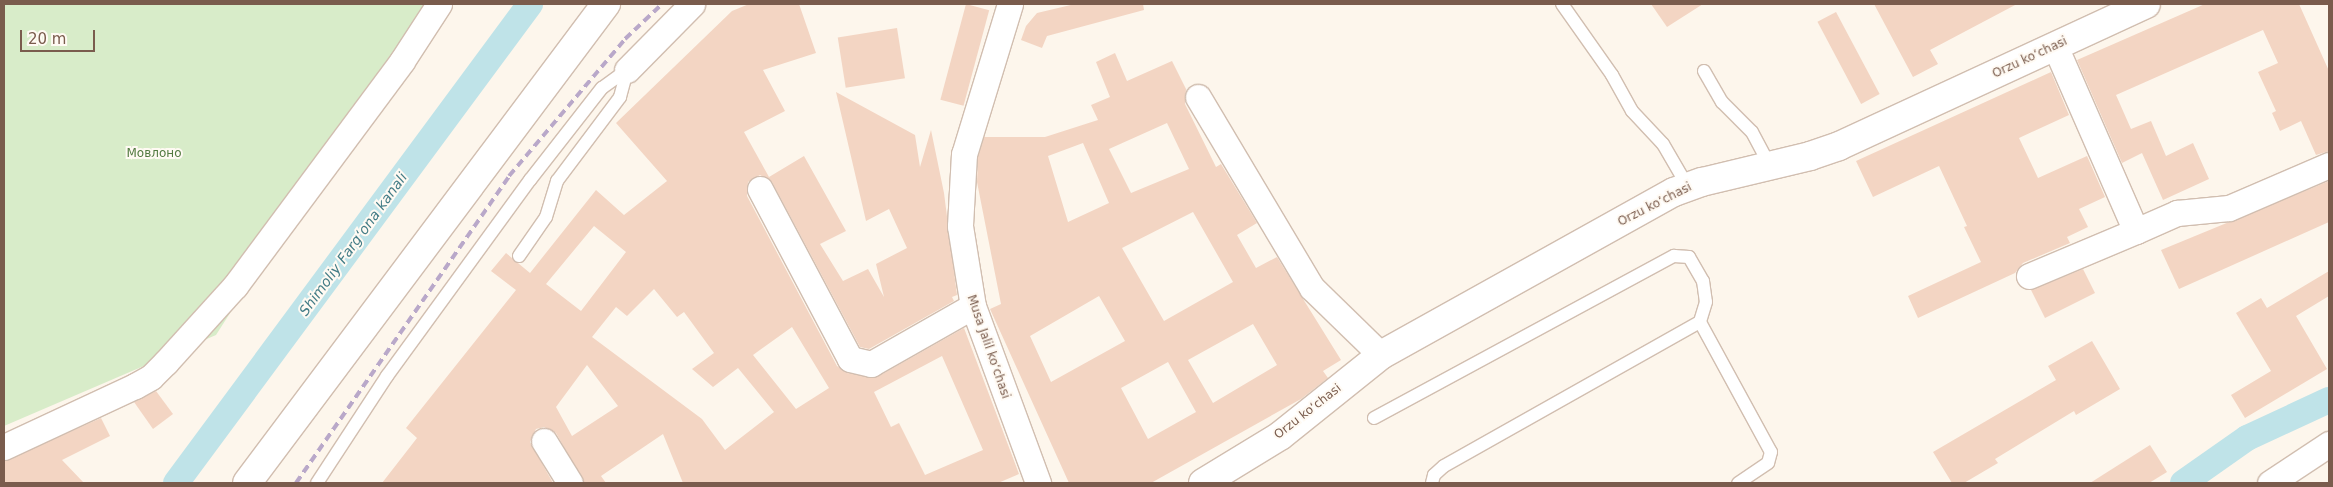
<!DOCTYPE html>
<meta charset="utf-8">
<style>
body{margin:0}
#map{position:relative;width:2333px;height:487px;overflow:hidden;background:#fdf6ec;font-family:"DejaVu Sans",sans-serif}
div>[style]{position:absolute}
.green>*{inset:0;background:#d8ecc9}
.canal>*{height:26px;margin:-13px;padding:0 13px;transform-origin:13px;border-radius:13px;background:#bfe3e8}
.building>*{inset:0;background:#f3d5c3;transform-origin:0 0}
.roads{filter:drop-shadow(1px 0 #d1beb0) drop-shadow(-1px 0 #d1beb0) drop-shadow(0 1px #d1beb0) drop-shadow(0 -1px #d1beb0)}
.service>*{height:12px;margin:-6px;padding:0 6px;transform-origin:6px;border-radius:6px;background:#fff}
.minor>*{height:25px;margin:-12.5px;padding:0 12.5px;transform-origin:12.5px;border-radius:12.5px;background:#fff}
.tertiary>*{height:28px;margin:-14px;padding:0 14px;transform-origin:14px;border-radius:14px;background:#fff}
.rail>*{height:4px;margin-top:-2px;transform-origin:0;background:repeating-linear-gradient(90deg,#b9a8c9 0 8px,transparent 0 13px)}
span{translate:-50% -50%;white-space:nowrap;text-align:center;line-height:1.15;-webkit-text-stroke:4px #fffaf3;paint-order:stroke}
.street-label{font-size:12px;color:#7a5c4d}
.park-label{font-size:12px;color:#537a41}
.water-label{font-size:14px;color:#437c86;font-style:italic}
.frame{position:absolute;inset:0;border:5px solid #7a5c4d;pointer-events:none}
.scale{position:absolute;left:20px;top:30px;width:75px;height:22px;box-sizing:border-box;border:2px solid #7a5c4d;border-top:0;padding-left:6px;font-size:15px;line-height:18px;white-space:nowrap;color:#7a5c4d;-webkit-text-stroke:4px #fffaf3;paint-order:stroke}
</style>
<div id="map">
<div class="green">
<i style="clip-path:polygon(4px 4px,428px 4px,216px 335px,4px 426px)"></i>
</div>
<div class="canal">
<i style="left:176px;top:483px;width:596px;rotate:-53.53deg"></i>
<i style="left:2183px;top:483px;width:78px;rotate:-35.1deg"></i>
<i style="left:2247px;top:438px;width:90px;rotate:-24.9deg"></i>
</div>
<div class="building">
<i style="clip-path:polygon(evenodd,749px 4px,799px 4px,816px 53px,763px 70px,785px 111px,744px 132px,769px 177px,804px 156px,846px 231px,820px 244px,843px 281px,868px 269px,884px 297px,876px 264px,907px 248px,889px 209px,866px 221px,836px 92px,915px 135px,920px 167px,931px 130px,944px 193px,957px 295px,952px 297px,954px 301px,869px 349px,860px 347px,772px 182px,760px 175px,748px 182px,747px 196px,837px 366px,847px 373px,877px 377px,964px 328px,1019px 474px,998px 483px,683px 483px,663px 434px,601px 476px,606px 483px,584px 483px,556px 433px,544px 427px,536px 429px,530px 442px,553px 483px,382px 483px,417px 438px,406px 428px,516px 290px,491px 271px,506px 253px,530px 273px,596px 190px,624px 215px,667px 181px,616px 123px,732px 11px,749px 4px,594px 226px,626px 252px,581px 311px,546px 284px,594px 226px,749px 4px,654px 289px,677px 317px,684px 312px,714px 353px,692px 369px,713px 387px,738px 368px,774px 412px,725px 450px,702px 419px,592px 337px,616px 307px,627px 316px,654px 289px,749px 4px,792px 327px,829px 388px,796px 409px,753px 355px,792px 327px,749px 4px,942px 356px,983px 450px,925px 475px,899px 423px,891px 427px,874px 392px,942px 356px,749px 4px,587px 365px,618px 406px,572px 436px,556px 407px,587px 365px)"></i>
<i style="left:966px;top:4px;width:24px;height:99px;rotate:15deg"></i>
<i style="clip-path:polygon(1075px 4px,1143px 4px,1144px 10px,1047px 36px,1042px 48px,1021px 40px,1026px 26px,1037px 13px)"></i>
<i style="clip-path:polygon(1651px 4px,1703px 4px,1667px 27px)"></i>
<i style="clip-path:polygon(1874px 4px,2017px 4px,1930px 50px,1938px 64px,1913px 77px)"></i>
<i style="clip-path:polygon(2205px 4px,2299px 4px,2329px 71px,2329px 151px,2316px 155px,2301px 121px,2280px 131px,2272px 113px,2276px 111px,2258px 72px,2278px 63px,2263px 30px,2116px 95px,2131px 129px,2151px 121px,2166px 156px,2193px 143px,2209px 179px,2163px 200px,2142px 153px,2122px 163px,2077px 60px)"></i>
<i style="left:1836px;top:12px;width:93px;height:21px;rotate:62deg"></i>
<i style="left:897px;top:28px;width:51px;height:60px;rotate:81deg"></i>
<i style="clip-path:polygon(evenodd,1115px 53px,1127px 81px,1172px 61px,1186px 89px,1185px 104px,1216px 167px,1221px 164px,1257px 223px,1237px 235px,1256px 268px,1277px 257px,1341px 360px,1323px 371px,1328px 378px,1301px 399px,1151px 483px,1069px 483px,990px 309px,1001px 304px,977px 182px,978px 157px,984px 137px,1045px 137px,1098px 120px,1091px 105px,1110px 97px,1096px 62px,1115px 53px,1167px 123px,1189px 169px,1131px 193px,1109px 149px,1167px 123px,1115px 53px,1083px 143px,1109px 203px,1068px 222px,1048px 156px,1083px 143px,1115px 53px,1193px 212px,1233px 282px,1164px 321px,1122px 248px,1193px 212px,1115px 53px,1099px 296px,1125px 341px,1051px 382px,1030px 336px,1099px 296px,1115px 53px,1253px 324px,1277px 365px,1213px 403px,1188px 360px,1253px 324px,1115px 53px,1168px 362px,1196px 412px,1148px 439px,1121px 388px,1168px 362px)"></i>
<i style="clip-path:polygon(2051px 72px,2069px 115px,2019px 138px,2038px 178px,2087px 156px,2105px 197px,2079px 209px,2088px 227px,2067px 237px,2070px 243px,2023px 263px,2015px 273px,1918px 318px,1908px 296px,1981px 262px,1964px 227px,1967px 226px,1939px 166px,1873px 197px,1856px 161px)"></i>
<i style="clip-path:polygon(2329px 181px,2329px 222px,2179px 289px,2161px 250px)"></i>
<i style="clip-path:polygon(2083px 269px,2095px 293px,2045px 318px,2031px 290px)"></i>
<i style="clip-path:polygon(2329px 271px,2329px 296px,2296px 316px,2327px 369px,2245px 418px,2231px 395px,2271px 371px,2236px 313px,2261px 298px,2267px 308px)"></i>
<i style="clip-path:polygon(2092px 341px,2120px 389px,2076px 415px,2074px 411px,1995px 459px,1998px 463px,1964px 483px,1952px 483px,1933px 452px,2056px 380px,2048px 366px)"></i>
<i style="clip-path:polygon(156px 391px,173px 414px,153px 429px,134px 402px)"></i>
<i style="clip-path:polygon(101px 418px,110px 436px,62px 460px,84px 483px,4px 483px,4px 461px)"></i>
<i style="clip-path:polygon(2150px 445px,2167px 472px,2149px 483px,2090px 483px)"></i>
</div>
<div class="roads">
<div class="service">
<i style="left:1562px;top:4px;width:87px;rotate:54.8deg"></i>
<i style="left:1612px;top:75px;width:41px;rotate:60.9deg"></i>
<i style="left:1632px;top:111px;width:45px;rotate:46.8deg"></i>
<i style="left:1663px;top:144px;width:50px;rotate:59.8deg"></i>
<i style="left:1704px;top:71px;width:36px;rotate:60deg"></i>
<i style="left:1722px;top:102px;width:42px;rotate:45deg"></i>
<i style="left:1752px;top:132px;width:38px;rotate:62deg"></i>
<i style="left:519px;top:256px;width:47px;rotate:-55.3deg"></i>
<i style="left:546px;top:217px;width:38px;rotate:-73deg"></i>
<i style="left:557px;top:181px;width:105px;rotate:-53.1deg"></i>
<i style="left:620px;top:97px;width:28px;rotate:-75deg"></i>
<i style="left:1374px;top:418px;width:341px;rotate:-28.4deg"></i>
<i style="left:1674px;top:256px;width:15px;rotate:4deg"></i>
<i style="left:1689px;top:257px;width:28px;rotate:60deg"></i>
<i style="left:1703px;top:281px;width:21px;rotate:82deg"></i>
<i style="left:1706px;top:302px;width:21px;rotate:107deg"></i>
<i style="left:317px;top:483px;width:128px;rotate:-56.8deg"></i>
<i style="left:387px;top:376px;width:243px;rotate:-53.9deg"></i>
<i style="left:530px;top:180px;width:117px;rotate:-52deg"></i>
<i style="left:602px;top:88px;width:31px;rotate:-36deg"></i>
<i style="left:1432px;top:483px;width:8px;rotate:-76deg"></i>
<i style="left:1434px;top:475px;width:13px;rotate:-42deg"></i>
<i style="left:1444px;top:466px;width:294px;rotate:-29.4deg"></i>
<i style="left:1700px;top:322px;width:148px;rotate:61.4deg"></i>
<i style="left:1771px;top:452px;width:11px;rotate:105deg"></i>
<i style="left:1768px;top:463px;width:36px;rotate:146deg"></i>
</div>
<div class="minor">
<i style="left:1010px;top:4px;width:157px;rotate:107deg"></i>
<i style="left:964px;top:154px;width:72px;rotate:93.2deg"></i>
<i style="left:960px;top:226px;width:81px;rotate:80.8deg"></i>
<i style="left:973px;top:306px;width:189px;rotate:69.8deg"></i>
<i style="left:2055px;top:46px;width:202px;rotate:66.4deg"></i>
<i style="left:2136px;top:231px;width:45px;rotate:-23.7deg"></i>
<i style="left:2177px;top:213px;width:52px;rotate:-5.5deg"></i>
<i style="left:2229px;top:208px;width:109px;rotate:-23.3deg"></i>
<i style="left:627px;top:70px;width:93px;rotate:-45.4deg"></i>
<i style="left:1198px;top:97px;width:222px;rotate:59.2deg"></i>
<i style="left:1312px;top:288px;width:96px;rotate:44.2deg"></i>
<i style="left:760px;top:189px;width:192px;rotate:62.1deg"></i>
<i style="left:850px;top:359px;width:22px;rotate:13deg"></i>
<i style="left:871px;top:364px;width:117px;rotate:-29.6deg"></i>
<i style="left:2029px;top:276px;width:116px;rotate:-22.8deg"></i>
<i style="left:544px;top:441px;width:49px;rotate:58.2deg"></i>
<i style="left:4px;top:447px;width:145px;rotate:-25deg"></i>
<i style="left:135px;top:386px;width:18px;rotate:-29deg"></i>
<i style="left:151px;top:377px;width:21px;rotate:-45deg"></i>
<i style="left:166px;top:362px;width:103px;rotate:-47.8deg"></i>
<i style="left:235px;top:286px;width:280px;rotate:-53.4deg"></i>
<i style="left:402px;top:61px;width:68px;rotate:-57deg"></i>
<i style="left:2270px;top:483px;width:71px;rotate:-33.5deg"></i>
</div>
<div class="tertiary">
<i style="left:247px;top:483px;width:599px;rotate:-53.15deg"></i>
<i style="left:1203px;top:483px;width:90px;rotate:-31.4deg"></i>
<i style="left:1280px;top:436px;width:129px;rotate:-38.7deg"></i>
<i style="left:1381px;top:355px;width:335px;rotate:-29.1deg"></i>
<i style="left:1674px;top:192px;width:30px;rotate:-20deg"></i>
<i style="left:1702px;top:182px;width:111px;rotate:-13.5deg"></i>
<i style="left:1810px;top:156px;width:31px;rotate:-19deg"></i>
<i style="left:1839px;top:146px;width:338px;rotate:-24.8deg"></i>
</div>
</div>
<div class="rail">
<i style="left:296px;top:483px;width:374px;rotate:-55.2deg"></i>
<i style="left:509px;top:176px;width:180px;rotate:-49.7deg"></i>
<i style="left:625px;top:39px;width:51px;rotate:-43.4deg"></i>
</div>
<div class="street-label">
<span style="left:2030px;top:58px;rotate:-25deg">Orzu koʻchasi</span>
<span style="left:1655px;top:205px;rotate:-27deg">Orzu koʻchasi</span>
<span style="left:988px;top:347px;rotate:71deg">Musa Jalil koʻchasi</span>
<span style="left:1308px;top:412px;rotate:-38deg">Orzu koʻchasi</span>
</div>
<div class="park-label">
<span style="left:154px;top:154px">Мовлоно</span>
</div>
<div class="water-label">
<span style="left:353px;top:244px;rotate:-54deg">Shimoliy Fargʻona kanali</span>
</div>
<div class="frame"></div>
<div class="scale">20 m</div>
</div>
